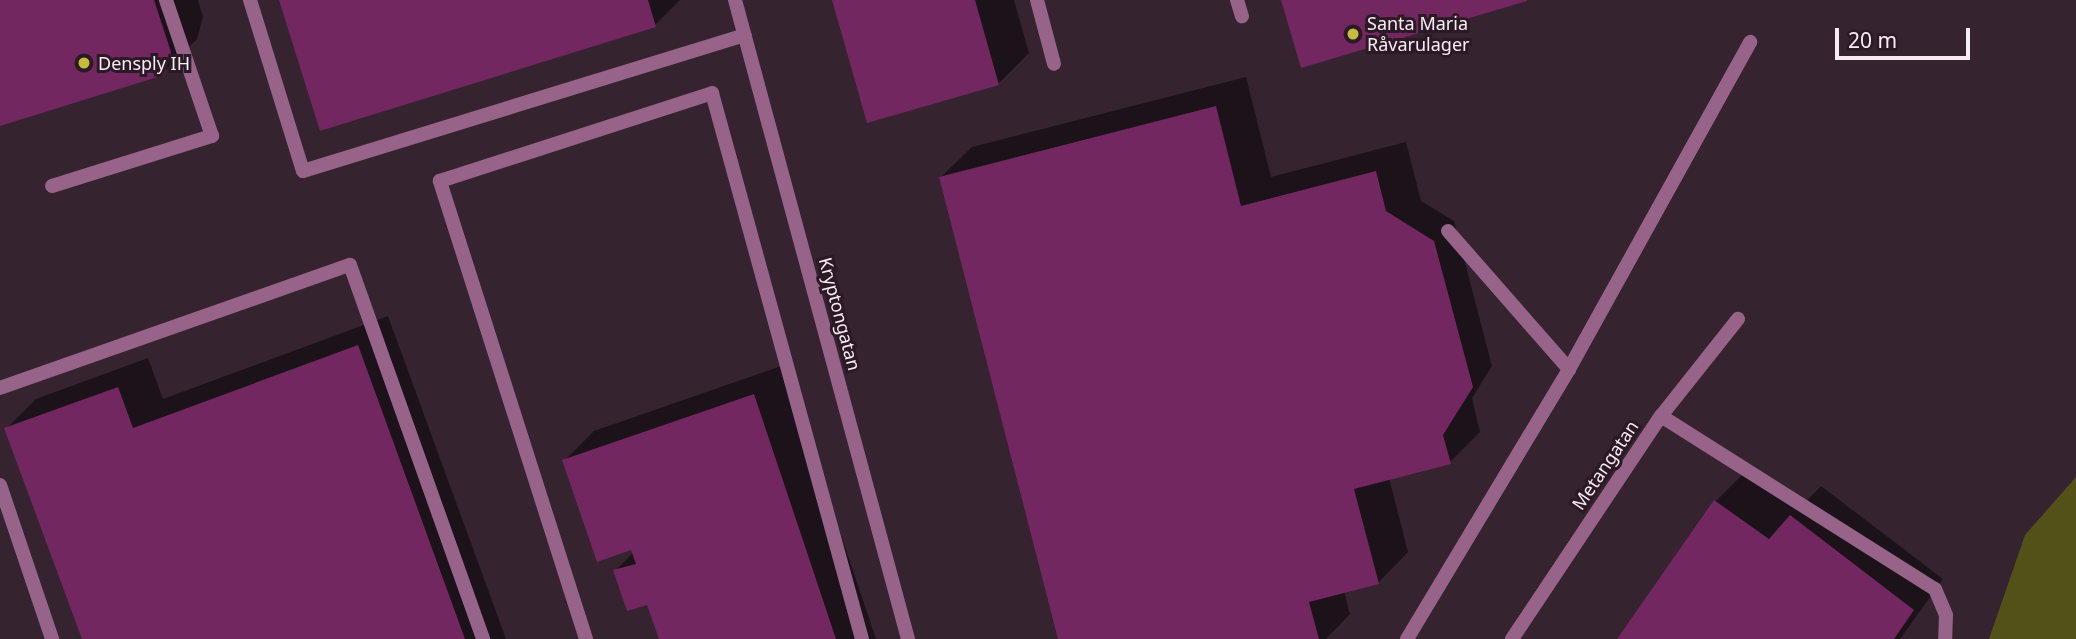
<!DOCTYPE html>
<meta charset="utf-8">
<style>
body{margin:0}
#map{position:relative;width:2076px;height:639px;overflow:hidden;background:#352330;font-family:"Noto Sans",sans-serif}
div>[style]{position:absolute}
.forest>*{inset:0;background:#545118}
.shadow>*{inset:0;background:#0007}
.building>*{inset:0;background:#722760}
.lane>*{height:14px;margin:-7px;padding:0 7px;transform-origin:7px;border-radius:7px;background:#976388}
.street>*{height:14px;margin:-7px;padding:0 7px;transform-origin:7px;border-radius:7px;background:#976388}
.dots>*{width:19px;height:19px;translate:-50% -50%;box-sizing:border-box;border:4px solid #2b1a26;border-radius:50%}
span{translate:-50% -50%;white-space:nowrap;text-align:center;line-height:1.15;-webkit-text-stroke:6px #2b1a26;paint-order:stroke}
.poi-label{font-size:18px;color:#f8ecf4}
.left{translate:0 -50%;text-align:left}
.street-label{font-size:18px;color:#f8ecf4}
.scale{position:absolute;left:1835px;top:28px;width:135px;height:32px;box-sizing:border-box;border:4px solid #f8ecf4;border-top:0;padding-left:9px;font-size:21px;line-height:24px;white-space:nowrap;color:#f8ecf4;-webkit-text-stroke:5px #2b1a26;paint-order:stroke}
</style>
<div id="map">
<div class="forest">
<i style="clip-path:polygon(2076px 477px,2076px 639px,1989px 639px,2025px 535px)"></i>
</div>
<div class="shadow">
<i style="clip-path:polygon(0 0,198px 0,203px 17px,197px 39px,163px 73px,0 125px)"></i>
<i style="clip-path:polygon(281px 0,680px 0,655px 25px)"></i>
<i style="clip-path:polygon(834px 0,1014px 0,1029px 53px,998px 84px)"></i>
<i style="clip-path:polygon(1246px 77px,1271px 177px,1406px 142px,1421px 201px,1454px 221px,1492px 366px,1472px 398px,1480px 432px,1450px 462px,1389px 478px,1408px 552px,1378px 583px,1344px 591px,1350px 614px,1326px 639px,1060px 639px,941px 177px,972px 147px)"></i>
<i style="clip-path:polygon(388px 316px,506px 639px,83px 639px,6px 429px,36px 399px,148px 358px,163px 399px)"></i>
<i style="clip-path:polygon(784px 365px,876px 639px,661px 639px,649px 603px,615px 571px,634px 552px,564px 461px,594px 431px)"></i>
<i style="clip-path:polygon(1746px 471px,1799px 509px,1821px 486px,1943px 579px,1900px 639px,1619px 639px,1716px 501px)"></i>
</div>
<div class="building">
<i style="clip-path:polygon(0 0,154px 0,171px 52px,164px 75px,0 126px)"></i>
<i style="clip-path:polygon(279px 0,648px 0,656px 27px,320px 131px)"></i>
<i style="clip-path:polygon(832px 0,975px 0,999px 85px,867px 123px)"></i>
<i style="clip-path:polygon(1281px 0,1527px 0,1527px 1px,1301px 68px)"></i>
<i style="clip-path:polygon(1216px 106px,1241px 206px,1376px 171px,1386px 211px,1434px 241px,1473px 387px,1443px 435px,1451px 464px,1354px 489px,1379px 584px,1309px 602px,1319px 639px,1058px 639px,939px 177px)"></i>
<i style="clip-path:polygon(358px 345px,465px 639px,82px 639px,4px 428px,118px 387px,133px 428px)"></i>
<i style="clip-path:polygon(754px 394px,836px 639px,659px 639px,647px 605px,627px 611px,613px 570px,636px 564px,631px 550px,597px 562px,562px 460px)"></i>
<i style="clip-path:polygon(1714px 500px,1769px 539px,1790px 515px,1914px 610px,1894px 639px,1617px 639px)"></i>
</div>
<div class="lane">
<i style="left:250px;top:0;width:179px;rotate:72.8deg"></i>
<i style="left:303px;top:171px;width:462px;rotate:-17.1deg"></i>
<i style="left:1037px;top:0;width:66px;rotate:75.1deg"></i>
<i style="left:1237px;top:0;width:17px;rotate:73deg"></i>
<i style="left:52px;top:186px;width:168px;rotate:-17.4deg"></i>
<i style="left:212px;top:136px;width:144px;rotate:-108.7deg"></i>
<i style="left:1448px;top:231px;width:184px;rotate:48.8deg"></i>
<i style="left:0;top:388px;width:371px;rotate:-19.4deg"></i>
<i style="left:350px;top:265px;width:397px;rotate:70.4deg"></i>
<i style="left:1661px;top:416px;width:324px;rotate:32.3deg"></i>
<i style="left:1935px;top:589px;width:28px;rotate:67deg"></i>
<i style="left:1946px;top:615px;width:24px;rotate:92deg"></i>
<i style="left:0;top:485px;width:163px;rotate:71.3deg"></i>
<i style="left:586px;top:639px;width:481px;rotate:-107.7deg"></i>
<i style="left:440px;top:181px;width:286px;rotate:-17.9deg"></i>
<i style="left:712px;top:93px;width:566px;rotate:74.64deg"></i>
<i style="left:1407px;top:639px;width:315px;rotate:-59deg"></i>
<i style="left:1569px;top:369px;width:374px;rotate:-61deg"></i>
</div>
<div class="street">
<i style="left:735px;top:0;width:662px;rotate:74.85deg"></i>
<i style="left:1512px;top:639px;width:268px;rotate:-56.3deg"></i>
<i style="left:1661px;top:416px;width:124px;rotate:-51.6deg"></i>
</div>
<div class="dots">
<i style="left:1353px;top:34px;background:#c5bc3d"></i>
<i style="left:84px;top:63px;background:#c5bc3d"></i>
</div>
<div class="poi-label">
<span class="left" style="left:1367px;top:34px">Santa Maria<br>Råvarulager</span>
<span class="left" style="left:98px;top:63px">Densply IH</span>
</div>
<div class="street-label">
<span style="left:840px;top:314px;rotate:75deg">Kryptongatan</span>
<span style="left:1605px;top:465px;rotate:-56deg">Metangatan</span>
</div>
<div class="scale">20 m</div>
</div>
